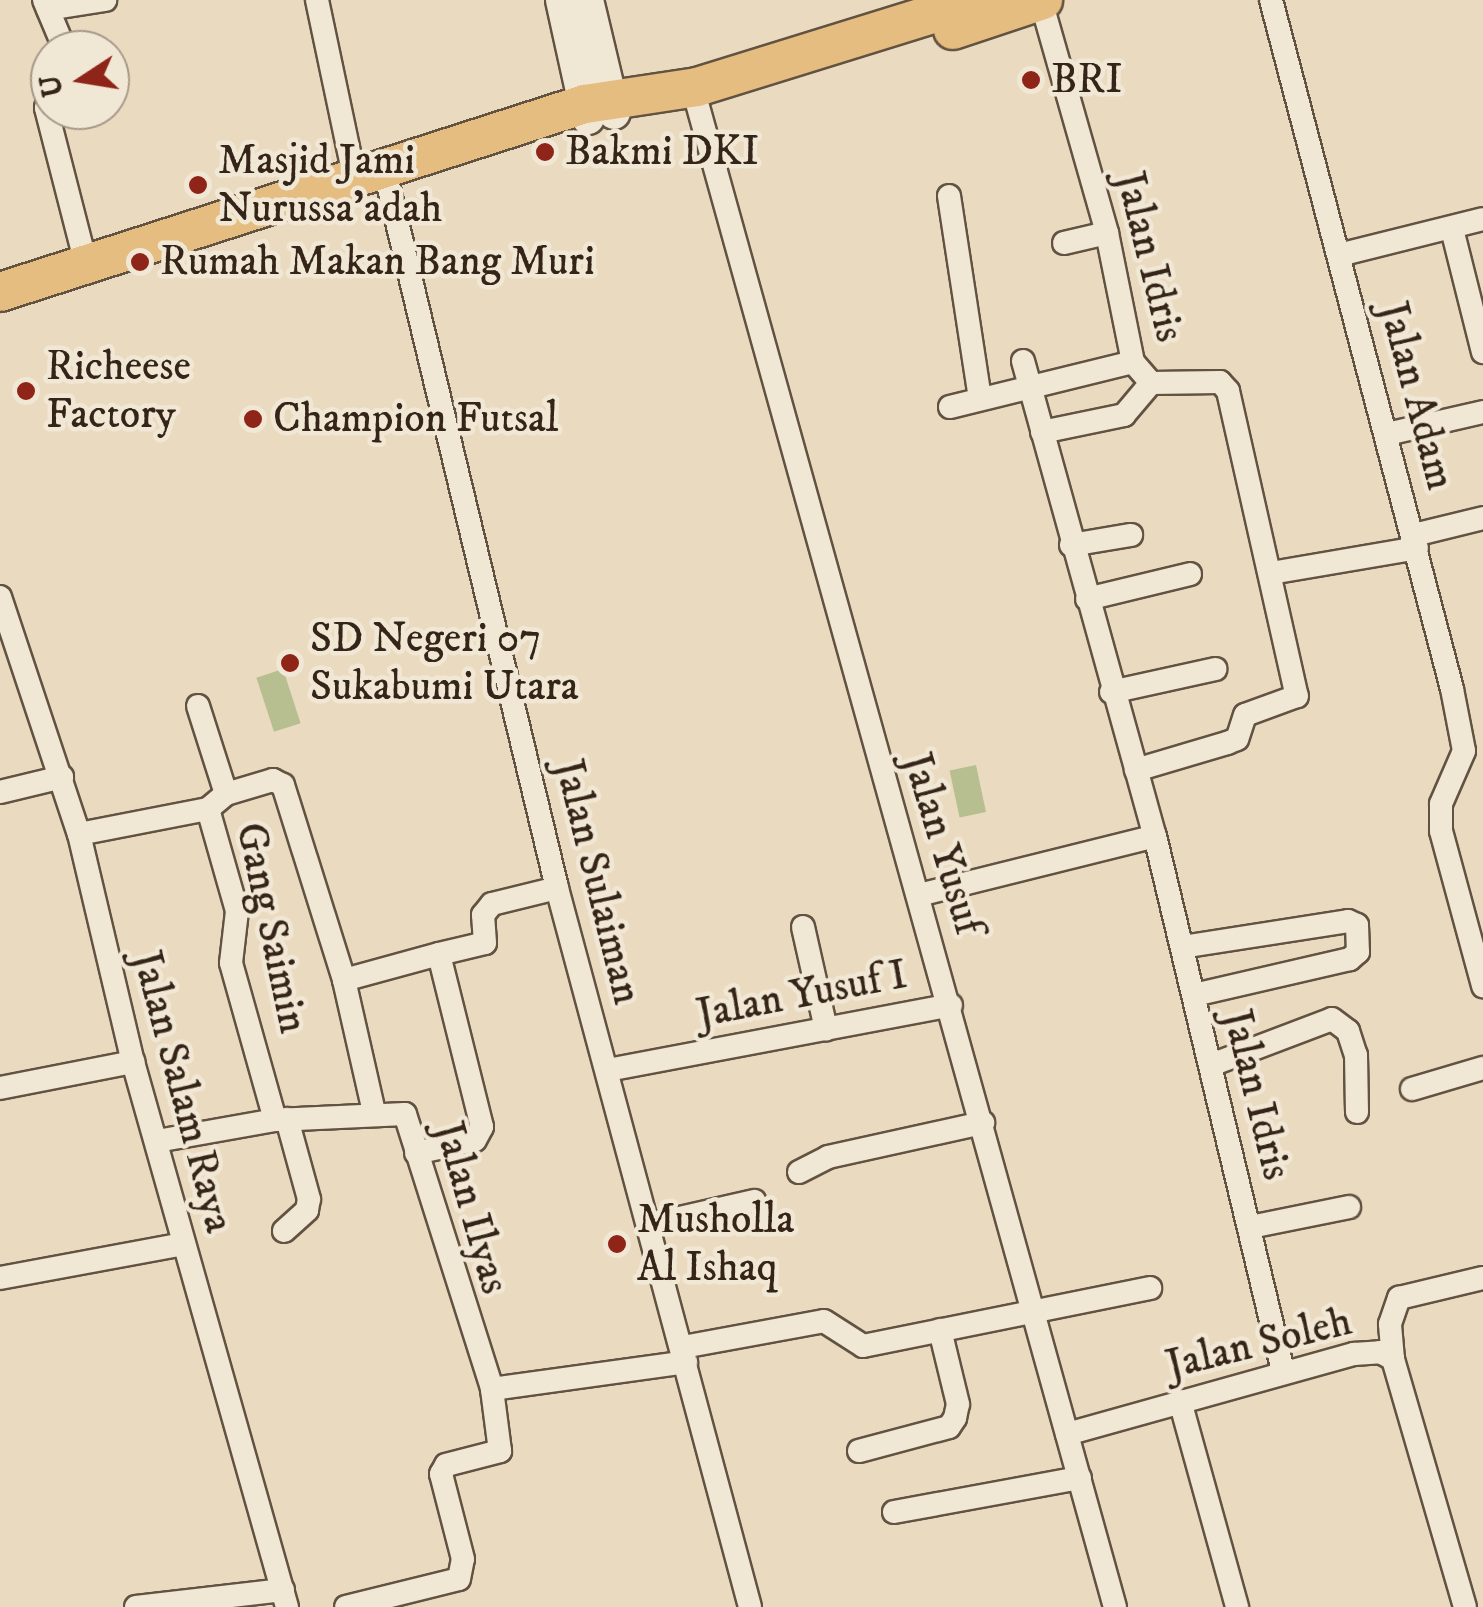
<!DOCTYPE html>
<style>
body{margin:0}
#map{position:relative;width:1483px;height:1607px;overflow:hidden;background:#eadabf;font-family:"IM FELL DW Pica",serif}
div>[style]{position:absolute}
.green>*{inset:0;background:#b7bf91;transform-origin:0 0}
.roads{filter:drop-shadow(2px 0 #625242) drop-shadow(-2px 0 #625242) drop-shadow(0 2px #625242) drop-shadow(0 -2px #625242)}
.minor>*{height:22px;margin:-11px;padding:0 11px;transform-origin:11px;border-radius:11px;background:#f1e7d5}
.secondary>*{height:32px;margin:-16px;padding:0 16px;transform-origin:16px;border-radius:16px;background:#f1e7d5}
.primary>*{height:38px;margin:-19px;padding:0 19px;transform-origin:19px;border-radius:19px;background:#e5bd80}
.dots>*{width:28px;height:28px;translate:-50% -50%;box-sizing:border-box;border:5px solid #f1e7d5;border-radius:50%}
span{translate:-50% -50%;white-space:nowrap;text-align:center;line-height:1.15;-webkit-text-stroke:9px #f1e7d5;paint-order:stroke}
.poi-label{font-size:42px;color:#352518}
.left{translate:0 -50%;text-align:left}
.street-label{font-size:42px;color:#352518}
.north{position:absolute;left:30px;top:30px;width:100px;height:100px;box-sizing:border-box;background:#f1e7d5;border:2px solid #a69989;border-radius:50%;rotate:258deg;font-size:28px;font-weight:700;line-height:40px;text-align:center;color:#352518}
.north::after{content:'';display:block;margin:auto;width:35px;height:45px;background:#8f2418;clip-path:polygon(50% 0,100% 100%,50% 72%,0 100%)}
</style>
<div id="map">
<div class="green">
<i style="left:283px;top:669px;width:57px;height:28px;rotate:72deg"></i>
<i style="left:976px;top:765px;width:48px;height:27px;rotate:78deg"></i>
</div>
<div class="roads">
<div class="minor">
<i style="left:44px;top:0;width:54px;rotate:67.2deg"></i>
<i style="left:317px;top:0;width:185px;rotate:78.1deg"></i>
<i style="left:1271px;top:0;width:712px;rotate:75.28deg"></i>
<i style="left:1452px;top:689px;width:63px;rotate:79deg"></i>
<i style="left:1464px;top:751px;width:58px;rotate:113.5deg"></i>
<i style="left:1441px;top:804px;width:27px;rotate:90deg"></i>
<i style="left:1441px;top:831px;width:161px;rotate:74.8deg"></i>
<i style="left:1041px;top:1px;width:241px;rotate:74.1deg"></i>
<i style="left:1107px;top:233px;width:132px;rotate:78.6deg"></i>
<i style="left:1133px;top:362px;width:28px;rotate:49deg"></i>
<i style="left:1151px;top:383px;width:69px;rotate:-0.8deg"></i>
<i style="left:1220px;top:382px;width:12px;rotate:48deg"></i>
<i style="left:1228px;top:391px;width:313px;rotate:77.3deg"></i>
<i style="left:1297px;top:696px;width:55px;rotate:159.9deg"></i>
<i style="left:1245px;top:715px;width:25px;rotate:108deg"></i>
<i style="left:1237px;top:739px;width:11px;rotate:158deg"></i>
<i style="left:1227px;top:743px;width:95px;rotate:163.5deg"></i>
<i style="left:48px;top:9px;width:58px;rotate:-9deg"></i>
<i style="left:50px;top:89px;width:19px;rotate:102deg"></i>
<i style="left:46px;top:108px;width:161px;rotate:75.6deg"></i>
<i style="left:697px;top:103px;width:1561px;rotate:74.47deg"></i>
<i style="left:385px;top:172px;width:736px;rotate:76.49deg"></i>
<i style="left:557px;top:888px;width:744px;rotate:74.97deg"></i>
<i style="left:949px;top:196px;width:205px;rotate:81.3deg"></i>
<i style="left:1452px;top:229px;width:127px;rotate:75.9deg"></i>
<i style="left:1064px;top:243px;width:44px;rotate:-13.1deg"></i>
<i style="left:1339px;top:255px;width:148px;rotate:-14deg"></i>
<i style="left:1023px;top:361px;width:493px;rotate:74.5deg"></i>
<i style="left:1155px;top:836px;width:550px;rotate:76.54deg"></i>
<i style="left:950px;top:407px;width:188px;rotate:-13.8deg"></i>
<i style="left:1042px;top:432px;width:84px;rotate:-11.7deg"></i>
<i style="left:1124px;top:415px;width:42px;rotate:-49.8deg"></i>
<i style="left:1387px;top:434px;width:98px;rotate:-12.9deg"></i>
<i style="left:1414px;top:535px;width:71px;rotate:-13.8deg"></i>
<i style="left:1071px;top:545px;width:61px;rotate:-9.5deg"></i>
<i style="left:1271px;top:573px;width:148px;rotate:-9.7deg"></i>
<i style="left:0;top:597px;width:250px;rotate:71.6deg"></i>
<i style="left:79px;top:834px;width:234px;rotate:76.7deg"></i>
<i style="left:133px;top:1062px;width:566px;rotate:74.22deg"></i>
<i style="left:1087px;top:599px;width:106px;rotate:-13.6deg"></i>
<i style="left:1111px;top:692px;width:107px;rotate:-12.4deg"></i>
<i style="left:198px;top:706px;width:92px;rotate:72.3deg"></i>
<i style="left:0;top:792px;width:64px;rotate:-13.6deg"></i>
<i style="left:208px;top:809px;width:106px;rotate:74.1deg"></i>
<i style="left:237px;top:911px;width:52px;rotate:96.6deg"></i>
<i style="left:231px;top:963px;width:163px;rotate:74.3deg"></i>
<i style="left:79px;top:834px;width:131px;rotate:-11deg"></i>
<i style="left:208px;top:809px;width:23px;rotate:-40deg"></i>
<i style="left:226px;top:794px;width:49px;rotate:-16.6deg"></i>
<i style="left:273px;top:780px;width:11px;rotate:27deg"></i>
<i style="left:283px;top:785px;width:204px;rotate:72.6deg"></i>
<i style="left:344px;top:980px;width:135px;rotate:77.2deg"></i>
<i style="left:919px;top:895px;width:243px;rotate:-14deg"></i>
<i style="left:803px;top:927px;width:105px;rotate:77.3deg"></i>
<i style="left:1182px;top:947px;width:168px;rotate:-8.9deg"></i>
<i style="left:1348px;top:921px;width:10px;rotate:24deg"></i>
<i style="left:1357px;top:925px;width:27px;rotate:88deg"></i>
<i style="left:1358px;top:952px;width:11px;rotate:139deg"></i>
<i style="left:1350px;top:959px;width:160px;rotate:167deg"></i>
<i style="left:344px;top:980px;width:98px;rotate:-15.3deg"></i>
<i style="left:1211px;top:1065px;width:129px;rotate:-20.8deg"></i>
<i style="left:1332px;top:1019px;width:20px;rotate:37deg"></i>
<i style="left:1348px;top:1031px;width:25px;rotate:72deg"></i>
<i style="left:1356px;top:1055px;width:57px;rotate:89deg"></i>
<i style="left:608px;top:1070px;width:349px;rotate:-10.7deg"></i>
<i style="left:0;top:1088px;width:136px;rotate:-11.1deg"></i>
<i style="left:1412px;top:1089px;width:74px;rotate:-16.5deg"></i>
<i style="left:157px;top:1141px;width:120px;rotate:-10.1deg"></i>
<i style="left:275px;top:1120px;width:130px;rotate:-2.6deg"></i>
<i style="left:405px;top:1114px;width:288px;rotate:72.4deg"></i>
<i style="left:416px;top:1153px;width:60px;rotate:-12.4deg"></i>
<i style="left:475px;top:1140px;width:15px;rotate:-62deg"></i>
<i style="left:482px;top:1127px;width:178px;rotate:-104deg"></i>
<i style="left:439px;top:954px;width:47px;rotate:-13.4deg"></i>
<i style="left:485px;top:943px;width:28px;rotate:-94deg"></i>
<i style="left:483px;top:915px;width:14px;rotate:-51deg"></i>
<i style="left:492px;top:904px;width:67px;rotate:-13.8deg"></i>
<i style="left:799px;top:1172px;width:33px;rotate:-27deg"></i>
<i style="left:828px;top:1157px;width:159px;rotate:-12.4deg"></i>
<i style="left:649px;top:1225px;width:108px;rotate:-12.9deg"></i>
<i style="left:1250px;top:1227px;width:101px;rotate:-11.4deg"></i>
<i style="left:284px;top:1231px;width:31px;rotate:-42deg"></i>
<i style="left:307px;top:1210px;width:11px;rotate:-80deg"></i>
<i style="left:309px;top:1199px;width:83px;rotate:-105.4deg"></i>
<i style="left:0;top:1278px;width:186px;rotate:-10.5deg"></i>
<i style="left:683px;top:1347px;width:143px;rotate:-10.4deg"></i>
<i style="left:824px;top:1321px;width:46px;rotate:32.7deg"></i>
<i style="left:863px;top:1346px;width:293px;rotate:-11.4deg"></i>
<i style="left:1180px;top:1401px;width:214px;rotate:74.5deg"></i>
<i style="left:1067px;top:1434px;width:298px;rotate:-15.6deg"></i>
<i style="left:1354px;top:1354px;width:26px;rotate:-4deg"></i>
<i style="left:1380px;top:1352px;width:15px;rotate:28deg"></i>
<i style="left:859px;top:1451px;width:93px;rotate:-14.9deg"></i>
<i style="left:949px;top:1427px;width:11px;rotate:-56deg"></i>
<i style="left:955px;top:1418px;width:14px;rotate:-78deg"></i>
<i style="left:958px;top:1404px;width:76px;rotate:-103.7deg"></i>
<i style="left:894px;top:1512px;width:189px;rotate:-10.4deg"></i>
<i style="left:136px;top:1607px;width:148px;rotate:-6.6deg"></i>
<i style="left:346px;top:1607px;width:116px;rotate:-13.9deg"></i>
<i style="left:459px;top:1579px;width:20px;rotate:-79deg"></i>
<i style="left:463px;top:1559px;width:88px;rotate:-104.5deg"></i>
<i style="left:441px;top:1474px;width:10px;rotate:-61deg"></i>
<i style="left:446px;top:1465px;width:56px;rotate:-14.5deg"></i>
<i style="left:500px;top:1451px;width:63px;rotate:-97.4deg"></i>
<i style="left:492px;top:1389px;width:196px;rotate:-7.9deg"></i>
<i style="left:1465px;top:1607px;width:258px;rotate:-106.2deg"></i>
<i style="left:1393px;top:1359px;width:35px;rotate:-95deg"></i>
<i style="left:1390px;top:1324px;width:28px;rotate:-71deg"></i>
<i style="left:1399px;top:1298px;width:86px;rotate:-13.4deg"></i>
</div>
<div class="secondary">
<i style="left:562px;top:0;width:121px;rotate:77.6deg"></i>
<i style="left:587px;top:0;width:116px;rotate:76.6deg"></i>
</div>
<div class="primary">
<i style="left:953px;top:30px;width:95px;rotate:-18.4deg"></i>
<i style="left:0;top:292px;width:614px;rotate:-17.82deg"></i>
<i style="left:585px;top:104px;width:113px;rotate:-8.6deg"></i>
<i style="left:697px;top:87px;width:294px;rotate:-17.2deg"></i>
</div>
</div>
<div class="dots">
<i style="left:1031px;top:80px;background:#8f2418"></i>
<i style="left:545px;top:152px;background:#8f2418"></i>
<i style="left:198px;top:185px;background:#8f2418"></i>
<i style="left:140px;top:262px;background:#8f2418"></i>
<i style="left:26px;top:391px;background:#8f2418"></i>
<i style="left:253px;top:419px;background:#8f2418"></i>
<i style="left:290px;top:663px;background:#8f2418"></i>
<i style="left:617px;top:1244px;background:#8f2418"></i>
</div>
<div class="poi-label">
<span class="left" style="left:1051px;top:80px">BRI</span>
<span class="left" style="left:565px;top:152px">Bakmi DKI</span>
<span class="left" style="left:218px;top:185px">Masjid Jami<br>Nurussa'adah</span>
<span class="left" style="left:160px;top:262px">Rumah Makan Bang Muri</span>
<span class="left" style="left:46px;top:391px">Richeese<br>Factory</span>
<span class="left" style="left:273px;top:419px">Champion Futsal</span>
<span class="left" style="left:310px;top:663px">SD Negeri 07<br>Sukabumi Utara</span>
<span class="left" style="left:637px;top:1244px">Musholla<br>Al Ishaq</span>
</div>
<div class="street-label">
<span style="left:1149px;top:257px;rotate:76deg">Jalan Idris</span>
<span style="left:1416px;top:396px;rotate:75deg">Jalan Adam</span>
<span style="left:942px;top:844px;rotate:73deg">Jalan Yusuf</span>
<span style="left:597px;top:882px;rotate:76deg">Jalan Sulaiman</span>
<span style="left:271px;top:928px;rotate:78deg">Gang Saimin</span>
<span style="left:802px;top:995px;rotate:-11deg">Jalan Yusuf I</span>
<span style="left:182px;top:1092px;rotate:75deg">Jalan Salam Raya</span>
<span style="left:1256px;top:1095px;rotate:76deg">Jalan Idris</span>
<span style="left:471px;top:1208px;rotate:74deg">Jalan Ilyas</span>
<span style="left:1259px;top:1344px;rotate:-14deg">Jalan Soleh</span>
</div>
<div class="north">U</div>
</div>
